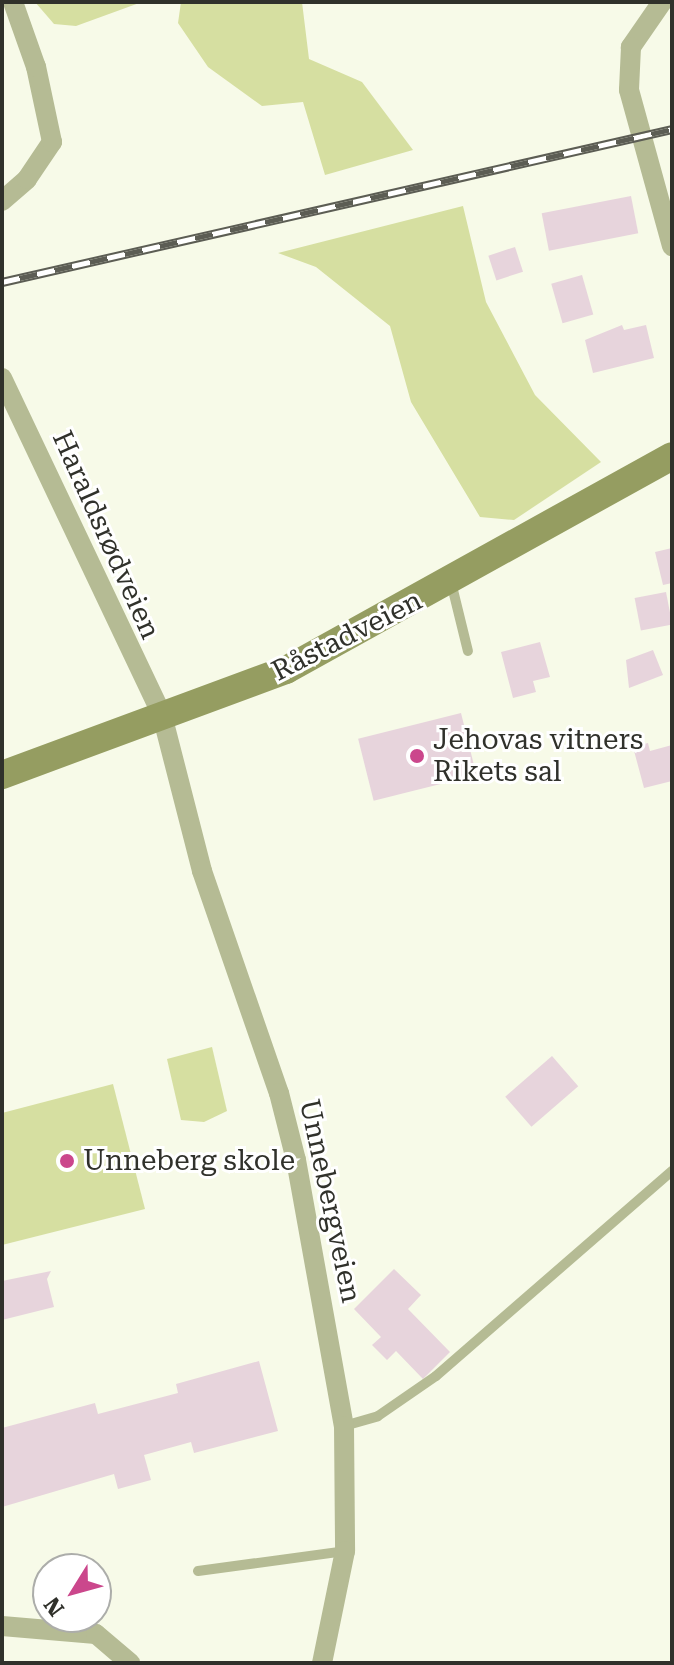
<!DOCTYPE html>
<meta charset="utf-8">
<style>
body{margin:0}
#map{position:relative;width:674px;height:1665px;overflow:hidden;background:#f7fae8;font-family:"Roboto Serif",serif}
div>[style]{position:absolute}
.green>*{inset:0;background:#d6dfa1}
.building>*{inset:0;background:#e7d4dc;transform-origin:0 0}
.lane>*{height:10px;margin:-5px;padding:0 5px;transform-origin:5px;border-radius:5px;background:#b5bb94}
.street>*{height:20px;margin:-10px;padding:0 10px;transform-origin:10px;border-radius:10px;background:#b5bb94}
.secondary>*{height:28px;margin:-14px;padding:0 14px;transform-origin:14px;border-radius:14px;background:#959d61}
.rail>*{height:9px;margin-top:-4.5px;transform-origin:0;background:repeating-linear-gradient(90deg,#fff 0 18px,#5c5d54 0 36px);box-sizing:border-box;border-block:2px solid #5c5d54}
.dots>*{width:22px;height:22px;translate:-50% -50%;box-sizing:border-box;border:4px solid #fff;border-radius:50%}
span{translate:-50% -50%;white-space:nowrap;text-align:center;line-height:1.15;-webkit-text-stroke:6px #fff;paint-order:stroke}
.street-label{font-size:28px;color:#30312b}
.poi-label{font-size:28px;color:#30312b}
.left{translate:0 -50%;text-align:left}
.frame{position:absolute;inset:0;border:4px solid #30312b;pointer-events:none}
.north{position:absolute;left:32px;top:1553px;width:80px;height:80px;box-sizing:border-box;background:#fff;border:2px solid #acadaa;border-radius:50%;rotate:233deg;font-size:22px;font-weight:700;line-height:32px;text-align:center;color:#30312b}
.north::after{content:'';display:block;margin:auto;width:28px;height:36px;background:#cb478c;clip-path:polygon(50% 0,100% 100%,50% 72%,0 100%)}
</style>
<div id="map">
<div class="green">
<i style="clip-path:polygon(35px 2px,142px 2px,76px 26px,54px 24px)"></i>
<i style="clip-path:polygon(181px 2px,302px 2px,309px 59px,362px 82px,413px 150px,325px 175px,303px 102px,262px 106px,208px 67px,178px 23px)"></i>
<i style="clip-path:polygon(463px 206px,486px 302px,535px 395px,601px 462px,514px 520px,480px 517px,411px 402px,390px 326px,316px 267px,278px 253px)"></i>
<i style="clip-path:polygon(212px 1047px,227px 1111px,204px 1122px,181px 1120px,167px 1059px)"></i>
<i style="clip-path:polygon(113px 1084px,145px 1209px,2px 1245px,2px 1113px)"></i>
</div>
<div class="building">
<i style="left:631px;top:196px;width:38px;height:91px;rotate:79deg"></i>
<i style="left:515px;top:247px;width:26px;height:28px;rotate:72deg"></i>
<i style="left:582px;top:275px;width:41px;height:32px;rotate:74deg"></i>
<i style="clip-path:polygon(622px 325px,624px 330px,646px 325px,654px 358px,593px 373px,585px 340px)"></i>
<i style="clip-path:polygon(672px 548px,672px 583px,663px 585px,655px 552px)"></i>
<i style="left:666px;top:592px;width:33px;height:32px;rotate:79deg"></i>
<i style="clip-path:polygon(540px 642px,550px 677px,533px 681px,536px 692px,513px 698px,501px 652px)"></i>
<i style="clip-path:polygon(653px 650px,663px 675px,629px 688px,626px 660px)"></i>
<i style="left:461px;top:713px;width:64px;height:106px;rotate:76deg"></i>
<i style="clip-path:polygon(648px 743px,650px 751px,672px 745px,672px 781px,644px 788px,633px 747px)"></i>
<i style="left:552px;top:1056px;width:40px;height:62px;rotate:49deg"></i>
<i style="clip-path:polygon(394px 1269px,421px 1295px,408px 1309px,450px 1352px,423px 1379px,396px 1351px,387px 1360px,372px 1345px,381px 1337px,354px 1309px)"></i>
<i style="clip-path:polygon(51px 1271px,47px 1279px,54px 1307px,2px 1320px,2px 1281px)"></i>
<i style="clip-path:polygon(259px 1361px,278px 1431px,194px 1453px,191px 1442px,144px 1455px,151px 1480px,118px 1489px,114px 1474px,2px 1507px,2px 1428px,95px 1403px,98px 1414px,178px 1393px,176px 1384px)"></i>
</div>
<div class="lane">
<i style="left:451px;top:582px;width:71px;rotate:76.2deg"></i>
<i style="left:344px;top:1426px;width:35px;rotate:-16deg"></i>
<i style="left:378px;top:1416px;width:70px;rotate:-34.6deg"></i>
<i style="left:436px;top:1376px;width:313px;rotate:-41deg"></i>
<i style="left:198px;top:1571px;width:148px;rotate:-7.7deg"></i>
</div>
<div class="street">
<i style="left:662px;top:2px;width:55px;rotate:124.6deg"></i>
<i style="left:631px;top:47px;width:43px;rotate:92.7deg"></i>
<i style="left:629px;top:90px;width:162px;rotate:74.6deg"></i>
<i style="left:2px;top:201px;width:33px;rotate:-41deg"></i>
<i style="left:27px;top:179px;width:45px;rotate:-56deg"></i>
<i style="left:52px;top:142px;width:77px;rotate:-102deg"></i>
<i style="left:36px;top:67px;width:69px;rotate:-109.5deg"></i>
<i style="left:2px;top:378px;width:373px;rotate:64.6deg"></i>
<i style="left:162px;top:715px;width:161px;rotate:75.6deg"></i>
<i style="left:202px;top:871px;width:235px;rotate:70.9deg"></i>
<i style="left:279px;top:1093px;width:69px;rotate:75.8deg"></i>
<i style="left:296px;top:1160px;width:270px;rotate:79.8deg"></i>
<i style="left:344px;top:1426px;width:125px;rotate:89.5deg"></i>
<i style="left:345px;top:1551px;width:114px;rotate:101.6deg"></i>
<i style="left:2px;top:1626px;width:94px;rotate:4.9deg"></i>
<i style="left:96px;top:1634px;width:45px;rotate:40.5deg"></i>
</div>
<div class="secondary">
<i style="left:2px;top:775px;width:303px;rotate:-20.3deg"></i>
<i style="left:286px;top:670px;width:441px;rotate:-29deg"></i>
</div>
<div class="rail">
<i style="left:2px;top:282px;width:687px;rotate:-12.86deg"></i>
</div>
<div class="dots">
<i style="left:417px;top:756px;background:#cb478c"></i>
<i style="left:67px;top:1161px;background:#cb478c"></i>
</div>
<div class="street-label">
<span style="left:106px;top:535px;rotate:66deg">Haraldsrødveien</span>
<span style="left:347px;top:636px;rotate:-27deg">Råstadveien</span>
<span style="left:330px;top:1201px;rotate:78deg">Unnebergveien</span>
</div>
<div class="poi-label">
<span class="left" style="left:433px;top:756px">Jehovas vitners<br>Rikets sal</span>
<span class="left" style="left:83px;top:1161px">Unneberg skole</span>
</div>
<div class="frame"></div>
<div class="north">N</div>
</div>
